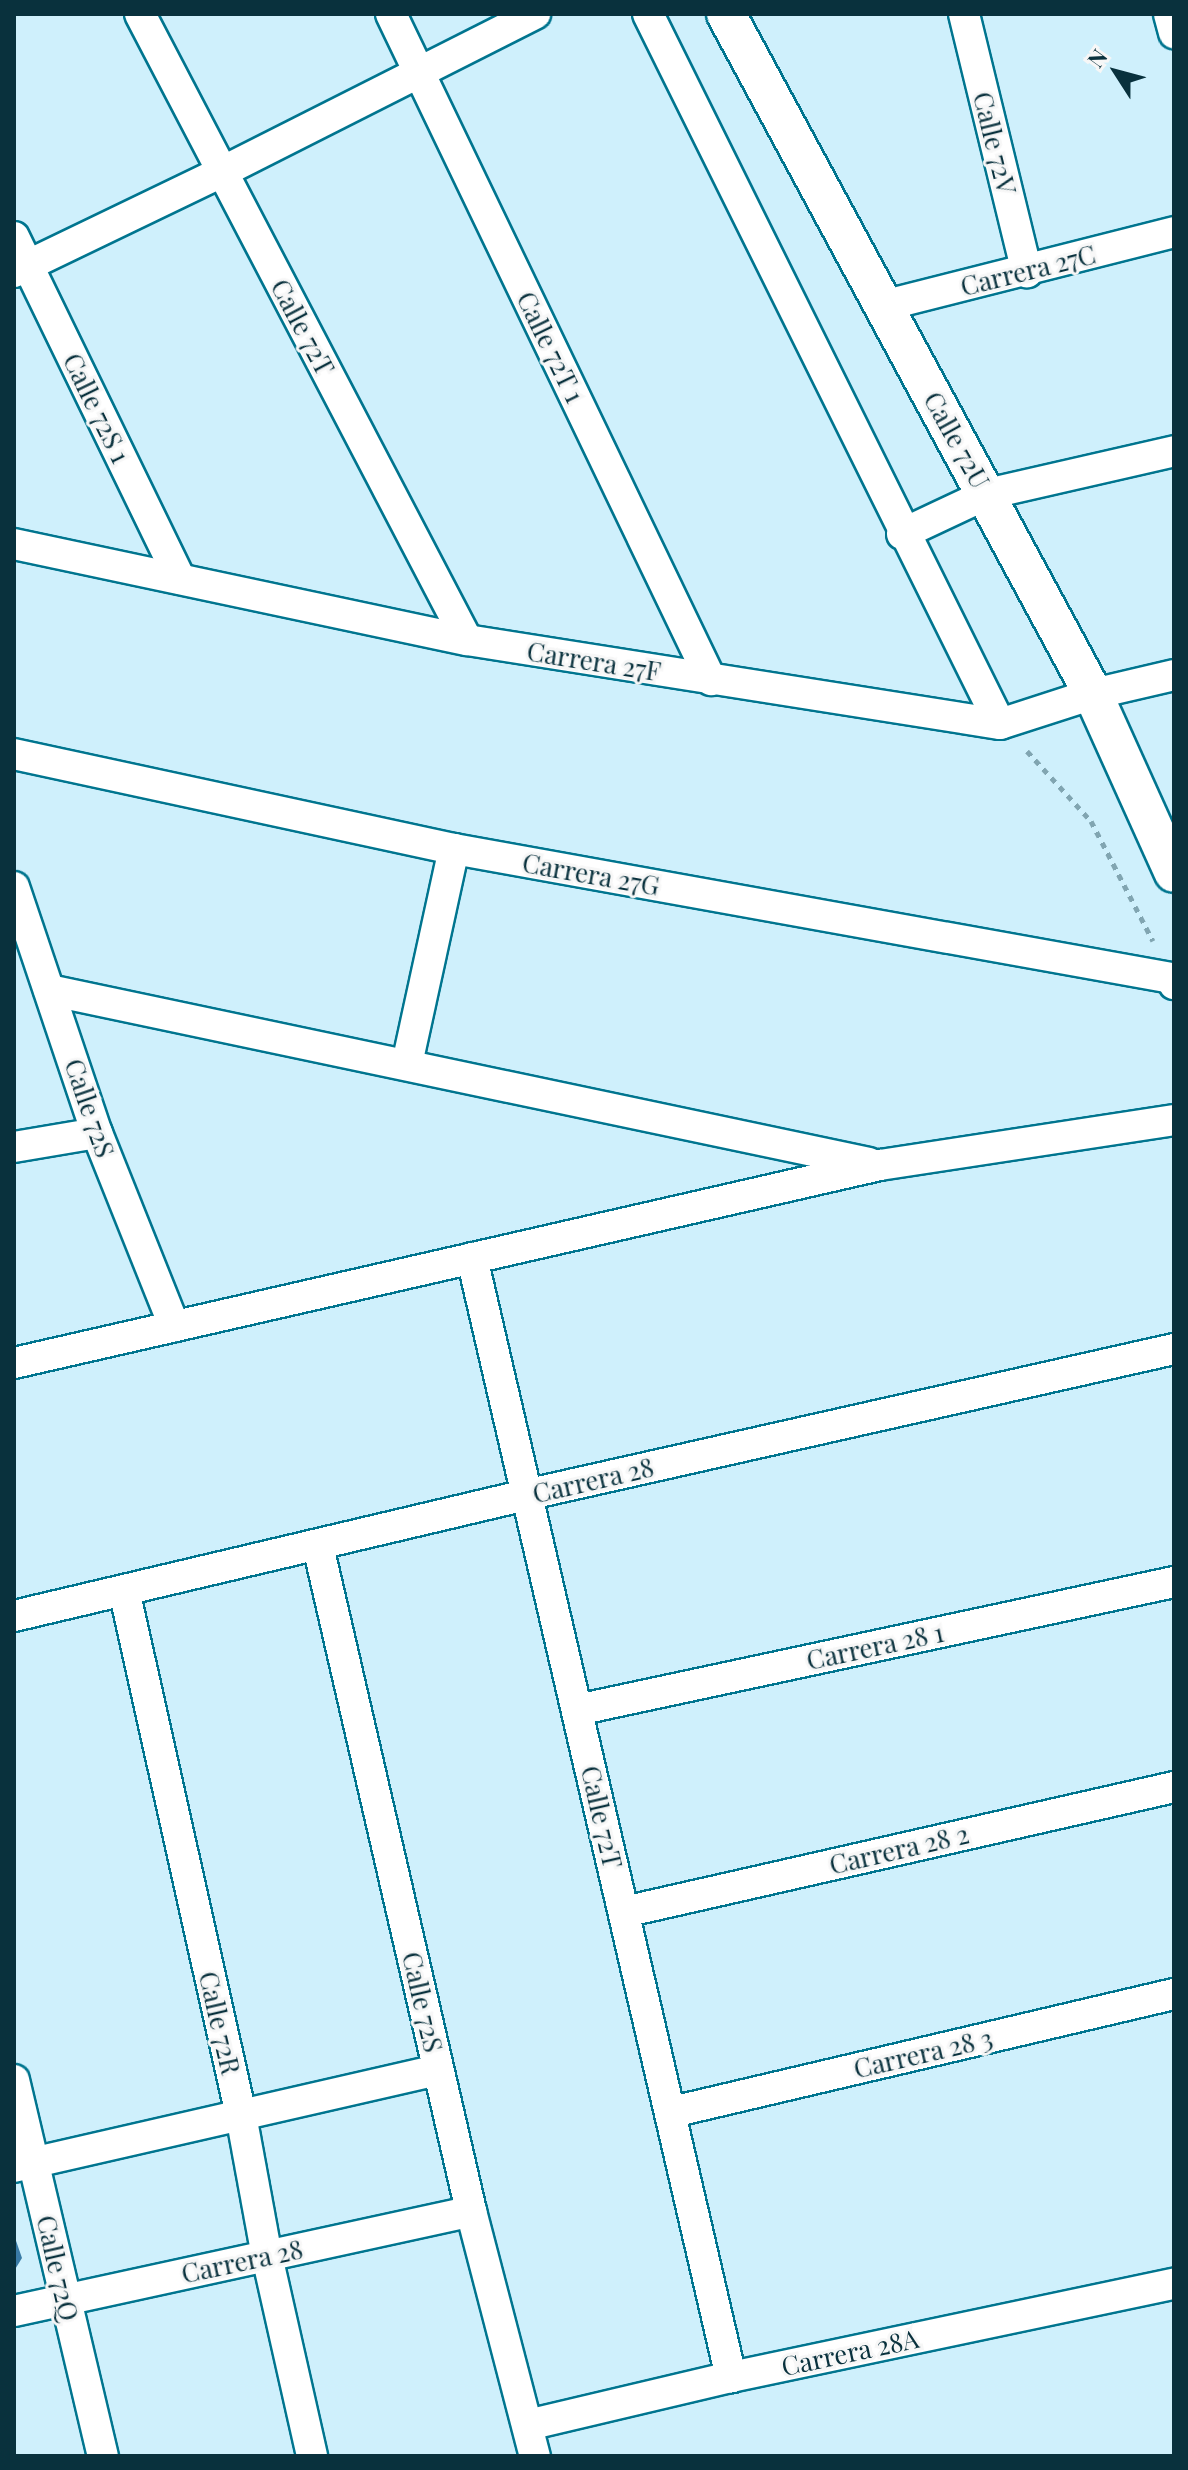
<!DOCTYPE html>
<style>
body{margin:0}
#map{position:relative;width:1188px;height:2470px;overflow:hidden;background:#cff0fc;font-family:"Playfair Display",serif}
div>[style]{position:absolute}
.building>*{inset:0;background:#3a7ba6}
.path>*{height:5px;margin-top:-2.5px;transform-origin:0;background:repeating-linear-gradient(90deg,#81a5b1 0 6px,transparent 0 12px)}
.roads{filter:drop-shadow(2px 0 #00758f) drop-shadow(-2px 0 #00758f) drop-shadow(0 2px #00758f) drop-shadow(0 -2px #00758f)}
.minor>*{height:30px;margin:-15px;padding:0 15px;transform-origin:15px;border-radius:15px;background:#fff}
.tertiary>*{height:38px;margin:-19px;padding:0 19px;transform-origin:19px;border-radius:19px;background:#fff}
span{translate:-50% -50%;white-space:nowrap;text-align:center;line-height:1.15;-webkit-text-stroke:6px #f7f7f7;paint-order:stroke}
.street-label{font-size:26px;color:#09313d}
.frame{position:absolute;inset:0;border:16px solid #09313d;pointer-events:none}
.north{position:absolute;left:1076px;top:32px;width:80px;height:80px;-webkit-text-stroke:6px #f7f7f7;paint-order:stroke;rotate:306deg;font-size:22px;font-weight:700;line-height:32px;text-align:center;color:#09313d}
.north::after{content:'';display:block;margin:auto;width:28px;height:36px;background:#09313d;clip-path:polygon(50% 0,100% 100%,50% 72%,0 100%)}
</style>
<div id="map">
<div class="building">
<i style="clip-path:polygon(14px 2235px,22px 2258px,14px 2271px)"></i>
</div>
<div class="path">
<i style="left:1027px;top:751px;width:95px;rotate:47.6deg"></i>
<i style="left:1091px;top:821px;width:135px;rotate:62.7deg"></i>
</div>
<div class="roads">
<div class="minor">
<i style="left:140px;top:14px;width:706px;rotate:62.42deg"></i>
<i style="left:391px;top:14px;width:739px;rotate:64.34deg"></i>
<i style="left:648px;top:14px;width:792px;rotate:63.63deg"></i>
<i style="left:964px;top:14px;width:266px;rotate:76.3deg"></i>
<i style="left:1169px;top:14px;width:20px;rotate:75deg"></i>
<i style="left:14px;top:237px;width:380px;rotate:64.1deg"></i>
<i style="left:14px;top:272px;width:231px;rotate:-25.7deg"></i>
<i style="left:222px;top:172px;width:351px;rotate:-26.8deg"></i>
<i style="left:882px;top:306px;width:301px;rotate:-14.2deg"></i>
<i style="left:902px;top:534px;width:94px;rotate:-25.2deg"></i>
<i style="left:987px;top:494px;width:192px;rotate:-12.9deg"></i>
<i style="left:14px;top:544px;width:463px;rotate:12deg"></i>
<i style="left:467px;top:640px;width:540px;rotate:8.96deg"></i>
<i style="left:1000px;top:724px;width:98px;rotate:-17.9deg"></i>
<i style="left:1093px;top:694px;width:83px;rotate:-13.2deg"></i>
<i style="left:14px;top:754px;width:450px;rotate:12.2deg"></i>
<i style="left:454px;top:849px;width:729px;rotate:10.2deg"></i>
<i style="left:1171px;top:978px;width:7px;rotate:63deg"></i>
<i style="left:14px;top:887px;width:260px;rotate:71.4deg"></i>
<i style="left:97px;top:1133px;width:208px;rotate:68.2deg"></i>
<i style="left:49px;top:990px;width:838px;rotate:11.91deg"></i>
<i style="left:407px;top:1064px;width:220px;rotate:-77.7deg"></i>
<i style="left:14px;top:1147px;width:84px;rotate:-9.6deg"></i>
<i style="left:472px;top:1258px;width:1149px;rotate:76.97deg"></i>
<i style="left:14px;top:1363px;width:888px;rotate:-12.88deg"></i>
<i style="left:880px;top:1165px;width:297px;rotate:-8.7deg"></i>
<i style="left:318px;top:1546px;width:682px;rotate:77.04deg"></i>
<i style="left:471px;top:2211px;width:253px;rotate:75.4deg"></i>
<i style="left:124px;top:1590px;width:538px;rotate:77.44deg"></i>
<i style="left:241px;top:2115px;width:143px;rotate:79.6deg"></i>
<i style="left:267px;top:2256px;width:205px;rotate:77.3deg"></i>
<i style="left:14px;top:1616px;width:530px;rotate:-13.3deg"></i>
<i style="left:530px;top:1494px;width:660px;rotate:-12.69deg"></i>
<i style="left:577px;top:1710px;width:611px;rotate:-12.1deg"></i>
<i style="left:624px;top:1912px;width:564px;rotate:-12.8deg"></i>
<i style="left:14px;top:2080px;width:386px;rotate:76.7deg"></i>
<i style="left:672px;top:2112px;width:516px;rotate:-13.23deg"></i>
<i style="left:14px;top:2167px;width:435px;rotate:-12.9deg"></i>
<i style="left:14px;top:2311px;width:468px;rotate:-12.3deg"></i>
<i style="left:528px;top:2425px;width:209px;rotate:-13.3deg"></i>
<i style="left:731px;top:2377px;width:453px;rotate:-11.9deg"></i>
</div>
<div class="tertiary">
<i style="left:726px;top:14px;width:773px;rotate:61.64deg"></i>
<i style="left:1093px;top:694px;width:196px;rotate:65.7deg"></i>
</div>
</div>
<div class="street-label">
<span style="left:995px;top:143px;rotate:76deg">Calle 72V</span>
<span style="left:1028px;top:270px;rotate:-14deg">Carrera 27C</span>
<span style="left:303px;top:327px;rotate:62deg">Calle 72T</span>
<span style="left:551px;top:347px;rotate:64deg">Calle 72T 1</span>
<span style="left:97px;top:408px;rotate:64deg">Calle 72S 1</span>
<span style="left:957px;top:440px;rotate:61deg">Calle 72U</span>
<span style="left:594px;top:661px;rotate:9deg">Carrera 27F</span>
<span style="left:591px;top:874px;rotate:10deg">Carrera 27G</span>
<span style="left:90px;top:1108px;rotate:71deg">Calle 72S</span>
<span style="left:593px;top:1480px;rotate:-13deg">Carrera 28</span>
<span style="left:875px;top:1646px;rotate:-12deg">Carrera 28 1</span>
<span style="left:602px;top:1817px;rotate:77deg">Calle 72T</span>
<span style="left:899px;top:1849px;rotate:-13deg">Carrera 28 2</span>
<span style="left:423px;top:2002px;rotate:77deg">Calle 72S</span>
<span style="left:220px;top:2023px;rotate:77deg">Calle 72R</span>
<span style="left:923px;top:2053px;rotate:-13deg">Carrera 28 3</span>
<span style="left:242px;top:2261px;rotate:-12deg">Carrera 28</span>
<span style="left:58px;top:2268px;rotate:77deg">Calle 72Q</span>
<span style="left:850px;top:2352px;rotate:-12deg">Carrera 28A</span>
</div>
<div class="frame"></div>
<div class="north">N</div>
</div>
